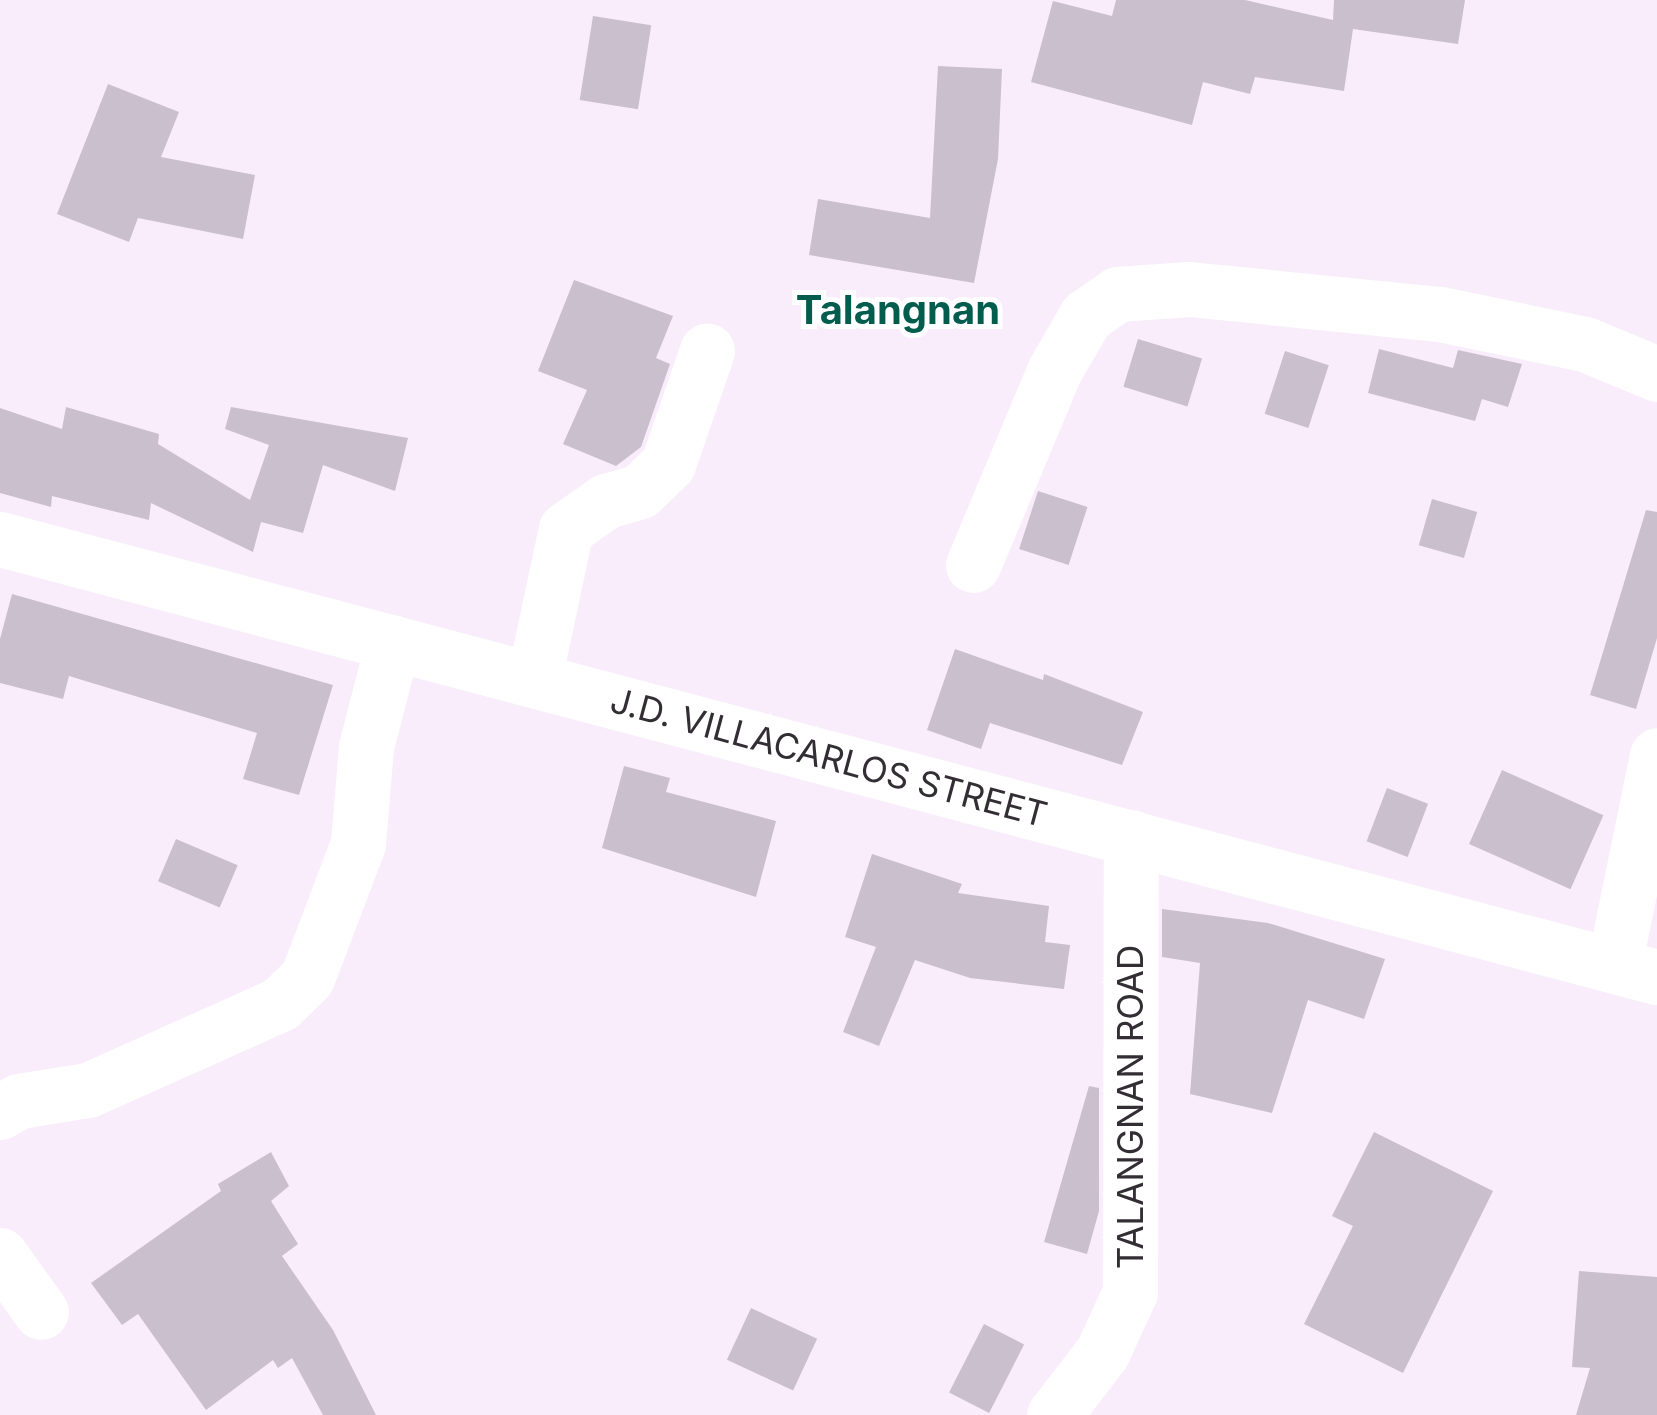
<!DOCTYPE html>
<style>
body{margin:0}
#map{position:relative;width:1657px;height:1415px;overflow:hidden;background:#f9edfc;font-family:Inter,sans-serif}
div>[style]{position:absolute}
.building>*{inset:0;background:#cabfcd;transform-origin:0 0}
.street>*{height:55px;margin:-27.5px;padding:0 27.5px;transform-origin:27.5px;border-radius:27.5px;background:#fff}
.secondary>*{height:55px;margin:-27.5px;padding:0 27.5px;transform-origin:27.5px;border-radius:27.5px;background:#fff}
span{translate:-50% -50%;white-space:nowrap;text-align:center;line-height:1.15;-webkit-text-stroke:10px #fff;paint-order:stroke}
.street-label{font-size:35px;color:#332e34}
.quarter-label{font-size:40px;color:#025d4c;font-weight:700}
</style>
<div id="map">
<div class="building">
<i style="clip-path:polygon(1116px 0,1245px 0,1333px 20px,1334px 0,1465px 0,1458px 44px,1353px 29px,1344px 91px,1255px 77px,1250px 94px,1203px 82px,1192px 125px,1031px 82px,1053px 1px,1112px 16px)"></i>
<i style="left:593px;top:16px;width:59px;height:85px;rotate:9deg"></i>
<i style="clip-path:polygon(938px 66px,1002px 69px,998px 159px,974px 283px,809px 255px,818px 199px,930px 218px)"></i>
<i style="clip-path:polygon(108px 84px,179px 112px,161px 157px,255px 175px,243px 239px,138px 218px,129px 242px,57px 214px)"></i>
<i style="clip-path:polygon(574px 280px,673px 316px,656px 358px,670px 364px,641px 447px,616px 466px,563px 444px,587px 390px,538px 371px)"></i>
<i style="left:1138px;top:339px;width:67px;height:50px;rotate:17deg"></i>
<i style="clip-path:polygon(1379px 349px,1453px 368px,1458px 350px,1522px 364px,1508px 407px,1482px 399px,1475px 421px,1368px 393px)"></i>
<i style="left:1285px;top:351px;width:46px;height:66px;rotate:18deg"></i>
<i style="clip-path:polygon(66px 407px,159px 434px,158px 444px,250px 500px,269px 445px,225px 429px,231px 407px,408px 438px,395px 491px,323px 465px,303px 533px,261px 522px,253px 552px,151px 503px,149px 520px,52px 496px,51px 507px,0 493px,0 408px,62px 429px)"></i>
<i style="left:1038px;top:491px;width:52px;height:61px;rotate:18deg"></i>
<i style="left:1432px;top:499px;width:47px;height:48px;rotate:16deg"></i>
<i style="clip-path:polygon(1646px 510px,1657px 512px,1657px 638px,1636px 709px,1590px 695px)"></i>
<i style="clip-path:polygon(12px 594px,333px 685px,299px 795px,243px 779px,257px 733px,69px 676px,63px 699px,0 683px,0 639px)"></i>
<i style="clip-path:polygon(955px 649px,1043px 680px,1044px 674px,1143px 712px,1122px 765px,990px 723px,981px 749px,927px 730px)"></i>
<i style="clip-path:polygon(624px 766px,670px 778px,666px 792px,776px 821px,756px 897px,602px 848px)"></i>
<i style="left:1502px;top:770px;width:111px;height:81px;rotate:24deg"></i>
<i style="left:1387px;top:788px;width:44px;height:57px;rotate:21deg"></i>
<i style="left:176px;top:839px;width:67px;height:46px;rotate:23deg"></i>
<i style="clip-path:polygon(872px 854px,962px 884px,958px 893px,1049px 906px,1045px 942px,1070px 945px,1064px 989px,970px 978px,915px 960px,879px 1046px,843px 1032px,876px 947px,845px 937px)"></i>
<i style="clip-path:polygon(1162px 909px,1268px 923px,1385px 959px,1364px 1019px,1308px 1000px,1272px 1113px,1190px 1094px,1200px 963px,1162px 957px)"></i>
<i style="clip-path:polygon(1089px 1086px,1099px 1088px,1099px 1211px,1087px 1254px,1044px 1242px)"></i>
<i style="clip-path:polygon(1374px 1132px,1493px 1191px,1403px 1373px,1304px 1324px,1353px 1226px,1332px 1216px)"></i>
<i style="clip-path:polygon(271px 1152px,289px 1186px,271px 1201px,298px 1244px,282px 1256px,333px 1330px,376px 1415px,323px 1415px,292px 1358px,278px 1368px,273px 1360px,206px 1410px,138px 1314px,122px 1325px,91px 1283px,221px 1191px,218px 1184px)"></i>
<i style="clip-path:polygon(1579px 1271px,1657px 1277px,1657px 1415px,1576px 1415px,1590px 1368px,1572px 1367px)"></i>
<i style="left:751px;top:1308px;width:73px;height:57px;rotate:25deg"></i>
<i style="left:984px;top:1324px;width:45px;height:77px;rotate:27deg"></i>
</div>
<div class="street">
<i style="left:973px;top:565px;width:210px;rotate:-67.3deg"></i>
<i style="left:1054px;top:371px;width:64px;rotate:-59.8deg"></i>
<i style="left:1086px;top:316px;width:38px;rotate:-35deg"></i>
<i style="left:1117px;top:294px;width:72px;rotate:-4deg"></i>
<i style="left:1189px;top:289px;width:252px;rotate:5.7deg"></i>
<i style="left:1440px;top:314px;width:148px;rotate:11.7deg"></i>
<i style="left:1585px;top:344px;width:78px;rotate:22.6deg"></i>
<i style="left:534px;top:679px;width:153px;rotate:-78deg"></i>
<i style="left:566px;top:529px;width:49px;rotate:-35deg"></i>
<i style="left:606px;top:501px;width:35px;rotate:-16deg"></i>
<i style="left:640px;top:491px;width:39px;rotate:-44deg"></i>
<i style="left:668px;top:464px;width:120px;rotate:-71deg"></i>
<i style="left:1614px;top:965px;width:214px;rotate:-78.4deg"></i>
<i style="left:0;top:1112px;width:22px;rotate:-30deg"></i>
<i style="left:19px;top:1101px;width:70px;rotate:-9.1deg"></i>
<i style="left:88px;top:1090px;width:210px;rotate:-24.1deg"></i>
<i style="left:280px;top:1004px;width:37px;rotate:-44deg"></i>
<i style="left:307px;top:978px;width:143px;rotate:-69.2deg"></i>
<i style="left:358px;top:844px;width:97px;rotate:-85.3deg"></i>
<i style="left:366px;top:747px;width:108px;rotate:-75.6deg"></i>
<i style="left:0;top:1255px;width:70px;rotate:54.3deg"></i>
<i style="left:1054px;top:1415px;width:78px;rotate:-52.3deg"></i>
<i style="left:1102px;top:1353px;width:67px;rotate:-65.3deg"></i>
<i style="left:1130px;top:1292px;width:455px;rotate:-89.9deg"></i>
</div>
<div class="secondary">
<i style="left:0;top:539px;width:1714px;rotate:14.81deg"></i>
</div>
<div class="street-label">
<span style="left:829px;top:757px;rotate:15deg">J.D. VILLACARLOS STREET</span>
<span style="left:1130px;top:1107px;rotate:-90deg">TALANGNAN ROAD</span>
</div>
<div class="quarter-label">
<span style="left:898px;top:310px">Talangnan</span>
</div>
</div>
